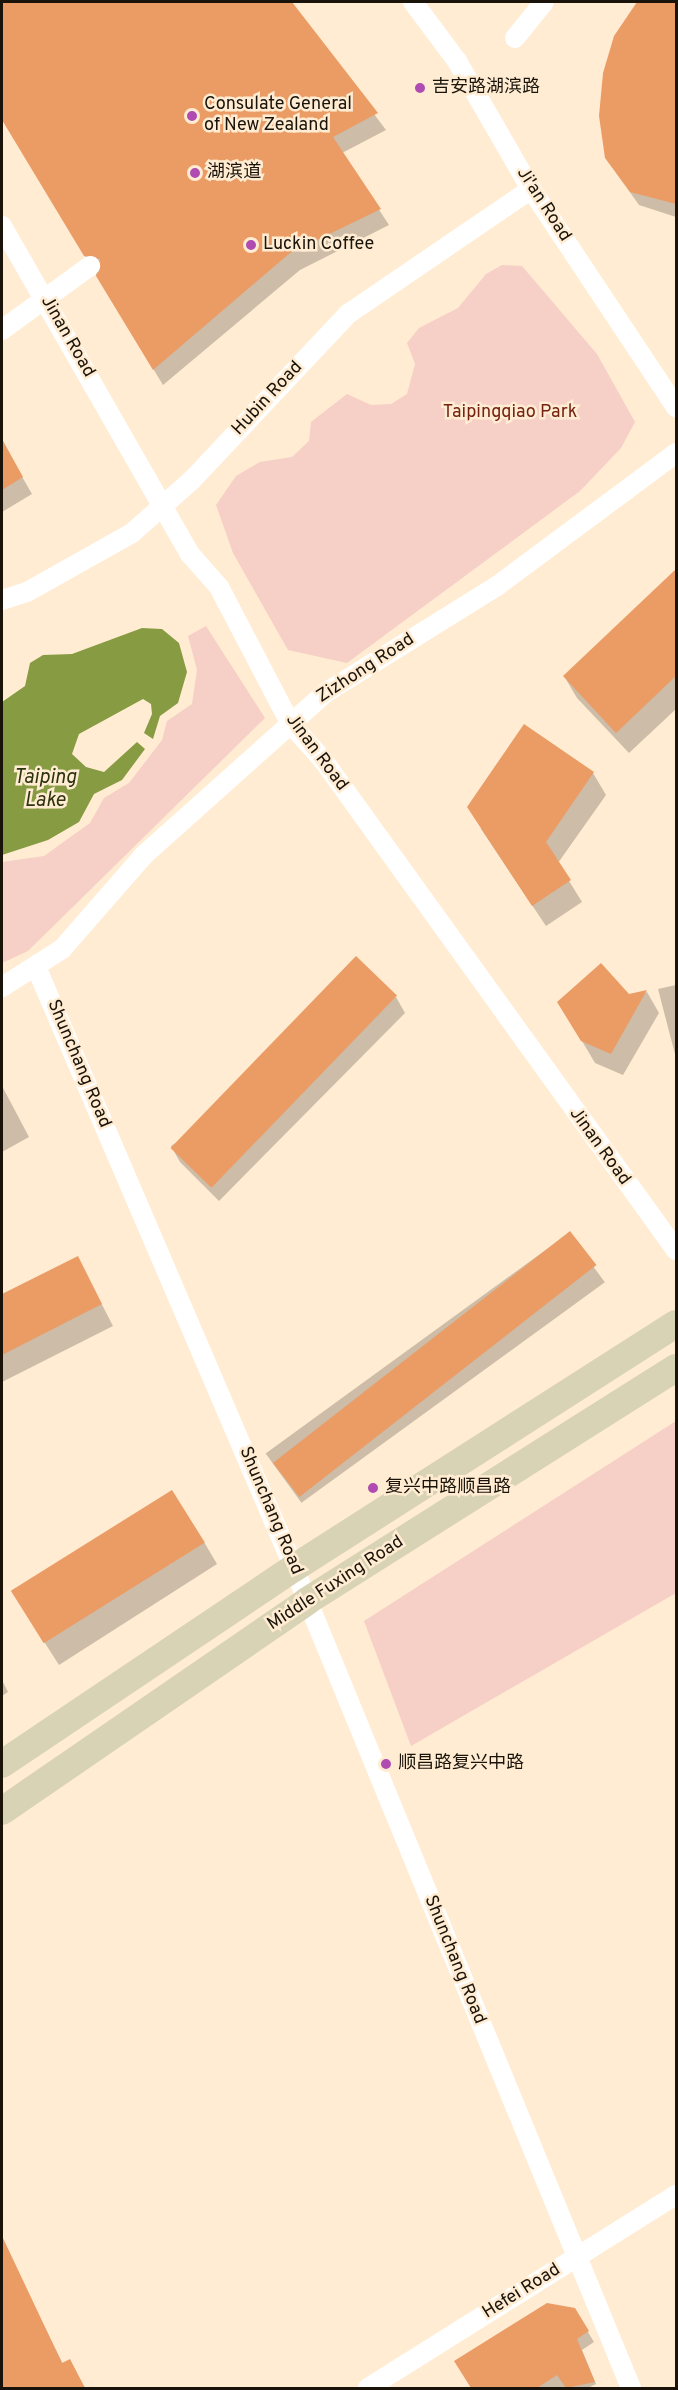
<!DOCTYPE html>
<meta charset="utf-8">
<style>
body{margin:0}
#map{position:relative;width:678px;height:2390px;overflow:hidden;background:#ffecd2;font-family:Overpass,"Noto Sans SC",sans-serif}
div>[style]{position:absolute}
.green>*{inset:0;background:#f6cfc7}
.water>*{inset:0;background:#879c42}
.shadow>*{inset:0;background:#0003;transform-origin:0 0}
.building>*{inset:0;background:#eb9c65;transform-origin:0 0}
.street>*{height:20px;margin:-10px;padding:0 10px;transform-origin:10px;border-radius:10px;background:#fff}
.secondary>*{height:28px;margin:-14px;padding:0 14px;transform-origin:14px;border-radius:14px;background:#d9d3b5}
.dots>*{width:16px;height:16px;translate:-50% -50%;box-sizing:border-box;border:3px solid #ffecd2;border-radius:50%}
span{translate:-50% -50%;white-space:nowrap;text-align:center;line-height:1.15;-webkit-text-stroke:5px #ffecd2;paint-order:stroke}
.poi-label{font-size:18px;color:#19130a}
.left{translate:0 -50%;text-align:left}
.street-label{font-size:18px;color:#19130a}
.park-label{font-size:18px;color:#752212}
.water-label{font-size:20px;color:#2d350f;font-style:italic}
.frame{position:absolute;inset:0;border:3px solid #19130a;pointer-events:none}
</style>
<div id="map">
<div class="green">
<i style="clip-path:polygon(502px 265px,522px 266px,597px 354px,635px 422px,621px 448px,580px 491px,347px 663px,288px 650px,233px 553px,216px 505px,236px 476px,260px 462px,292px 457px,309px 441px,311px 422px,347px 394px,371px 405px,391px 404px,407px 394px,415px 364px,407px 343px,419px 328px,458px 308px,486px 274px)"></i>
<i style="clip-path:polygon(206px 626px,265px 718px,28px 951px,2px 963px,2px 862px,44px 856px,90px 823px,104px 798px,129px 783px,162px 740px,167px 721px,192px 704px,197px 670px,188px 636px)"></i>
<i style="clip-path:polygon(676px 1421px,676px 1593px,411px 1746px,364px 1621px)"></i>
</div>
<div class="water">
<i style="clip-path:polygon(142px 628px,162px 629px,179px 643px,187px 672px,178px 703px,160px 716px,153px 739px,144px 733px,152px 714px,151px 704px,143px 699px,79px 734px,72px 754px,86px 767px,104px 772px,137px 742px,145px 749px,122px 780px,94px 794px,79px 822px,48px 840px,2px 855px,2px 702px,25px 686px,30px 663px,43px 655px,72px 654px)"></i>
</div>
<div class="shadow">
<i style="clip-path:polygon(290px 2px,386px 130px,342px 153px,389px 225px,300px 270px,163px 385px,2px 118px,2px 3px)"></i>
<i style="clip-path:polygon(642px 2px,676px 2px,676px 217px,639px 205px,615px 171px,615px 37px)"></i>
<i style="clip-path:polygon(2px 442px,32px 494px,2px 512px)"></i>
<i style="clip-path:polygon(676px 572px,676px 709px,629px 753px,577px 698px,564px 676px)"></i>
<i style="clip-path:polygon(525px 726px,593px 773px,606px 795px,558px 863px,582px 902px,546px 926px,481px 829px)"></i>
<i style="clip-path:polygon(676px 985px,676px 1058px,658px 989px)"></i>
<i style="clip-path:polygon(647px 992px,659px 1013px,623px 1075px,595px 1063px,572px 1024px)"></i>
<i style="clip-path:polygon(396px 997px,405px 1013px,219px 1201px,180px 1162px,171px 1146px)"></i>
<i style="clip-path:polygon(2px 1086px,29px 1137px,2px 1152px)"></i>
<i style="left:569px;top:1233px;width:61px;height:375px;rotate:54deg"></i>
<i style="clip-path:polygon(78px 1258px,113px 1326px,2px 1382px,2px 1296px)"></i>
<i style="clip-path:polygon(204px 1542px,217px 1564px,59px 1665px,27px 1615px)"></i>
<i style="clip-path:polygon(2px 1680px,8px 1692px,2px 1696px)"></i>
<i style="clip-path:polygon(6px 2249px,63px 2364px,70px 2361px,85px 2388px,2px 2388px,2px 2251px)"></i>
<i style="clip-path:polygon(574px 2309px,594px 2342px,582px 2350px,596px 2384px,588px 2388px,472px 2388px,456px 2362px)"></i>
</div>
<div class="building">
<i style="clip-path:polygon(2px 2px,292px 2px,378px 113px,333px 137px,381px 209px,290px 253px,153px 370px,96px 276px,100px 259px,84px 256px,2px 120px)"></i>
<i style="clip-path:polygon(637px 2px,676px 2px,676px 204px,630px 192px,605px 158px,599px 116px,603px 73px,614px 36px)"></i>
<i style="clip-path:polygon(2px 439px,23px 477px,2px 490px)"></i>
<i style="clip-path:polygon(676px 569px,676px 676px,616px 733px,563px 676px)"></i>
<i style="clip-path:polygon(524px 724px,594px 772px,546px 842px,571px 880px,532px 906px,467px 807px)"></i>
<i style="left:356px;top:956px;width:57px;height:267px;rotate:44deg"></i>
<i style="clip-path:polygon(601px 963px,629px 994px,647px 990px,611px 1054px,581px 1041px,557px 1002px)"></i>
<i style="left:570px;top:1231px;width:43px;height:377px;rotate:52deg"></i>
<i style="clip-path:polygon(78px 1256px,102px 1304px,2px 1355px,2px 1294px)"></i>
<i style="left:172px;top:1490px;width:62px;height:190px;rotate:58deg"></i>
<i style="clip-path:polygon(2px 2236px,62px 2363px,70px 2359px,85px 2388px,2px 2388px)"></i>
<i style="clip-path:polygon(547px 2303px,575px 2308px,589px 2331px,577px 2339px,595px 2382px,566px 2388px,557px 2375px,537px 2388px,471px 2388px,454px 2361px)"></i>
</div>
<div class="street">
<i style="left:413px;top:2px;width:74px;rotate:53.3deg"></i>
<i style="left:457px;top:61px;width:148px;rotate:60deg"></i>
<i style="left:531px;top:189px;width:262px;rotate:56.4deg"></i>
<i style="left:515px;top:38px;width:46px;rotate:-51.1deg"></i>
<i style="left:2px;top:226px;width:377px;rotate:60.2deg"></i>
<i style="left:189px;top:553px;width:45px;rotate:48.6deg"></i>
<i style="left:219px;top:587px;width:153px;rotate:62.4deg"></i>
<i style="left:290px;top:723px;width:50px;rotate:48.3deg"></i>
<i style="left:323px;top:760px;width:604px;rotate:54.23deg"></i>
<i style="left:2px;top:330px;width:109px;rotate:-36deg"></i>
<i style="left:2px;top:600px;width:26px;rotate:-18deg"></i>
<i style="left:27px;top:592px;width:120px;rotate:-29.3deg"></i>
<i style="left:132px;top:533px;width:80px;rotate:-41.5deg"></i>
<i style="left:192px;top:480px;width:228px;rotate:-46.8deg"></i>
<i style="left:348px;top:314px;width:222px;rotate:-34.3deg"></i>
<i style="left:37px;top:969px;width:652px;rotate:66.78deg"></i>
<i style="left:294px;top:1568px;width:887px;rotate:67.66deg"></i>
<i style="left:2px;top:987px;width:71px;rotate:-32.3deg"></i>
<i style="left:62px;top:949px;width:125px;rotate:-48.9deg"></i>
<i style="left:144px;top:855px;width:243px;rotate:-41.8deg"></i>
<i style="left:325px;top:693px;width:203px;rotate:-31.9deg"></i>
<i style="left:497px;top:586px;width:223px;rotate:-36.6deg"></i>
<i style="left:368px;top:2388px;width:363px;rotate:-32.1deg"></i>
</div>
<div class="secondary">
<i style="left:2px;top:1764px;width:352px;rotate:-33.9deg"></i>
<i style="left:294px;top:1568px;width:453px;rotate:-32.6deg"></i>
<i style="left:2px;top:1811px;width:370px;rotate:-34.5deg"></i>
<i style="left:307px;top:1601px;width:436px;rotate:-32.3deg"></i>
</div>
<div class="dots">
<i style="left:420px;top:88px;background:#b04cb1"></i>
<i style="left:192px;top:116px;background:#b04cb1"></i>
<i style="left:195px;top:173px;background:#b04cb1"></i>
<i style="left:251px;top:245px;background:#b04cb1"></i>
<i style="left:373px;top:1488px;background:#b04cb1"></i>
<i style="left:386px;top:1764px;background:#b04cb1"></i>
</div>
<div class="poi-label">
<span class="left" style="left:432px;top:88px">吉安路湖滨路</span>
<span class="left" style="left:204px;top:116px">Consulate General<br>of New Zealand</span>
<span class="left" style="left:207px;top:173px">湖滨道</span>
<span class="left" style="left:263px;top:245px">Luckin Coffee</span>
<span class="left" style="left:385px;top:1488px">复兴中路顺昌路</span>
<span class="left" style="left:398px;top:1764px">顺昌路复兴中路</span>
</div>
<div class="street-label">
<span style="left:543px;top:205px;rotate:57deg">Ji'an Road</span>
<span style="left:67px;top:337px;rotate:60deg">Jinan Road</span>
<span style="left:268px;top:399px;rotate:-47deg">Hubin Road</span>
<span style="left:366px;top:669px;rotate:-33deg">Zizhong Road</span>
<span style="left:316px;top:753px;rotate:53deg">Jinan Road</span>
<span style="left:78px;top:1064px;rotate:67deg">Shunchang Road</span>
<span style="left:599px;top:1147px;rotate:54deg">Jinan Road</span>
<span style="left:270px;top:1511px;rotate:67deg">Shunchang Road</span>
<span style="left:336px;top:1584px;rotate:-33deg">Middle Fuxing Road</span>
<span style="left:454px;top:1960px;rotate:68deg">Shunchang Road</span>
<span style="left:522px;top:2292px;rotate:-32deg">Hefei Road</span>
</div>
<div class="park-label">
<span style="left:510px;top:413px">Taipingqiao Park</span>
</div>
<div class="water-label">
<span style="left:45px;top:790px">Taiping<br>Lake</span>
</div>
<div class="frame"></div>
</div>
